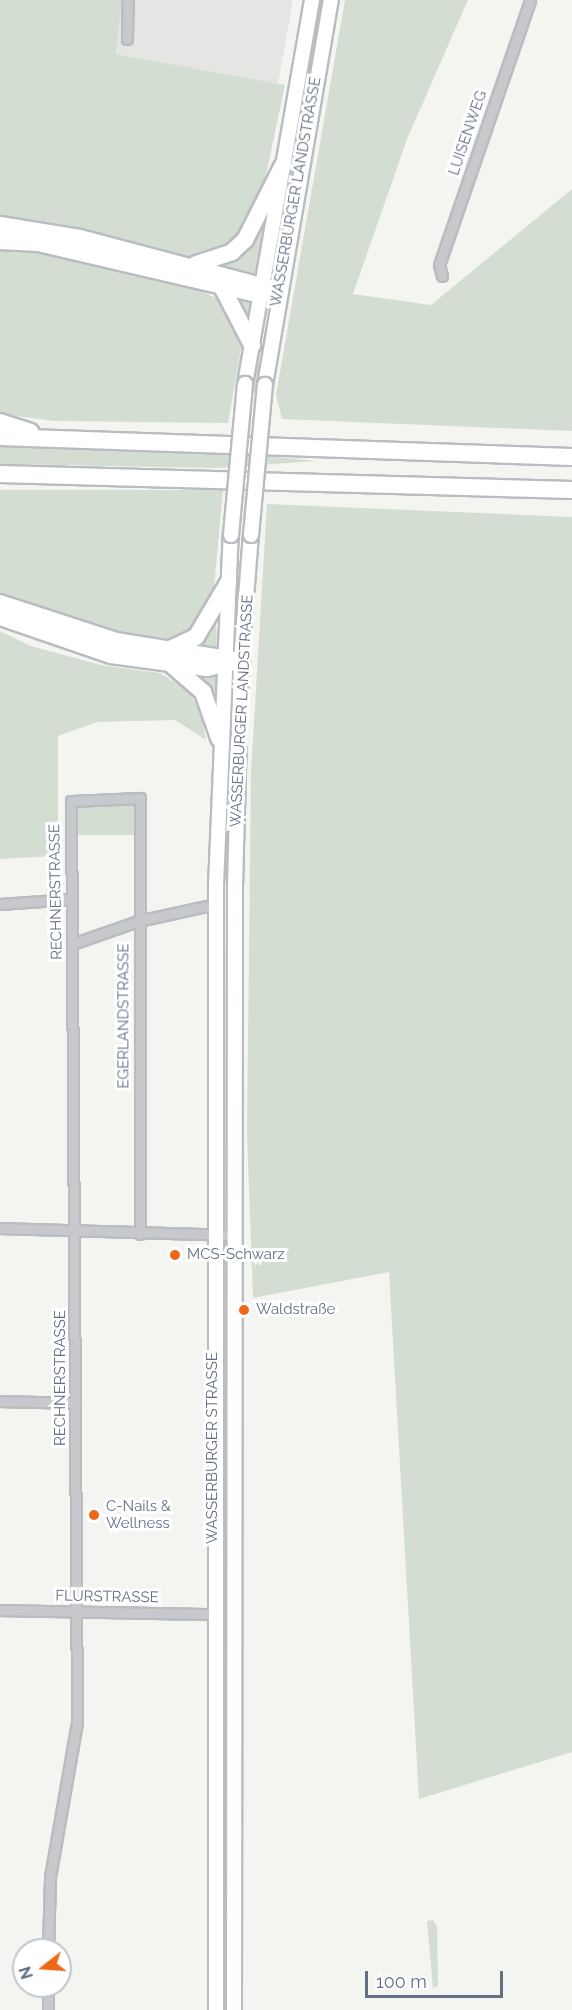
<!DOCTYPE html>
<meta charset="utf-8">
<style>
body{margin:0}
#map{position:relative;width:572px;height:2010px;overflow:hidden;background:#f4f5f0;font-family:Raleway,sans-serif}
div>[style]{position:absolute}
.built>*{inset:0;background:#e5e6e4}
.green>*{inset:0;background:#d4ddd1;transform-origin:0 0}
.roads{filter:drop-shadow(2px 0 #b9bcc0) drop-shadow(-2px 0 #b9bcc0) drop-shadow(0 2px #b9bcc0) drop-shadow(0 -2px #b9bcc0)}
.minor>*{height:9px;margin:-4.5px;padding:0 4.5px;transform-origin:4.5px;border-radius:4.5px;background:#c7c9cd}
.primary>*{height:14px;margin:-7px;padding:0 7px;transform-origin:7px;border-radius:7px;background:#fff}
.motorway>*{height:16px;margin:-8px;padding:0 8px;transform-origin:8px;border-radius:8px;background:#fff}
.bridges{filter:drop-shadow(2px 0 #b9bcc0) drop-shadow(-2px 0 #b9bcc0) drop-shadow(0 2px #b9bcc0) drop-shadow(0 -2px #b9bcc0)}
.primary-bridge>*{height:14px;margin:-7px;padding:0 7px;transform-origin:7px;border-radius:7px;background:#fff}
.dots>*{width:16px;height:16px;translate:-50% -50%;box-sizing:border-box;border:3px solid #fff;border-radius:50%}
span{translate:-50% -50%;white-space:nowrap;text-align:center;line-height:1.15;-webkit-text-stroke:6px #fff;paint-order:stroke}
.street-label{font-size:15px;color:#627084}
.poi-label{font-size:15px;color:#627084}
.left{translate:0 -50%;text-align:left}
.north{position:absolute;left:12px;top:1938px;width:60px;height:60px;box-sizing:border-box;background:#fff;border:2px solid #c0c6ce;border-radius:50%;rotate:253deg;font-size:16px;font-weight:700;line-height:24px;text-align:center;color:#627084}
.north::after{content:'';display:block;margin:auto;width:21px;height:27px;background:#ef6816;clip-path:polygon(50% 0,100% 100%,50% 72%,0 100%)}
.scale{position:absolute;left:365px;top:1971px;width:138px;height:27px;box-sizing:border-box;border:3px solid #627084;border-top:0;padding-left:8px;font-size:18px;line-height:21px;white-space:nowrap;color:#627084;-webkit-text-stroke:4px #fff;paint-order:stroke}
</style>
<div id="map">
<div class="built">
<i style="clip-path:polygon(122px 0,293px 0,278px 84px,116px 54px)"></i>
</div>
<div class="green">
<i style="clip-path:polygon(0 0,122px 0,116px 54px,285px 85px,263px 189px,252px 221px,232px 245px,198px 259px,0 220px)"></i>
<i style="clip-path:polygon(318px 0,324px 0,275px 265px,272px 262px)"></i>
<i style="clip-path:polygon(345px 0,468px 0,407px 139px,353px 294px,431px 305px,572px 189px,572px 431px,282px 419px,276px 395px)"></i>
<i style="clip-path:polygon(264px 216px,258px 276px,215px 266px)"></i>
<i style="clip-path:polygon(0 248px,31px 249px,187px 285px,223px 301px,242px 343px,228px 423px,55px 421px,0 414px)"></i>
<i style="clip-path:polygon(235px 294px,255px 300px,251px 326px,245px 312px)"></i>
<i style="clip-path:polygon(265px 311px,256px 393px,253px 393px,263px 315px)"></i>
<i style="clip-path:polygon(0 447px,217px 451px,316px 461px,216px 468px,0 464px)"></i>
<i style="clip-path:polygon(0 490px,223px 490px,214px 588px,203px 621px,174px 643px,112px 635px,0 596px)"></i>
<i style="clip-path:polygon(267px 504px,572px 517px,572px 1752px,419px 1799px,389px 1272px,253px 1298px,247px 1132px,251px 772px)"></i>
<i style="clip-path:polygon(238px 524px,236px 637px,230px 637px)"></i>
<i style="clip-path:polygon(216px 622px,217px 647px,199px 645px,211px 633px)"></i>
<i style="clip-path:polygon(0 631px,31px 646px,101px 665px,160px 673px,188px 691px,200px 709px,206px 740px,175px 720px,97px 722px,58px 736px,58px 856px,0 859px)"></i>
<i style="clip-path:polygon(191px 673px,216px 674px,214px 705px)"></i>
<i style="left:137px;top:803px;width:32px;height:65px;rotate:90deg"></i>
<i style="clip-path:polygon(220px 1322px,226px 1763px,221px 1767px)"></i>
<i style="clip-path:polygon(221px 1804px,227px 1887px,228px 2010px,222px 1958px)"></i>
<i style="clip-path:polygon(433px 1920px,437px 1926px,438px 1986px,433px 1988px,427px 1921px)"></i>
</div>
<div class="roads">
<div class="minor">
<i style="left:127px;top:39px;width:39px;rotate:-89deg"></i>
<i style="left:442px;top:276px;width:11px;rotate:-105deg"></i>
<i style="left:439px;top:265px;width:280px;rotate:-71deg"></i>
<i style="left:0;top:904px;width:71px;rotate:-4deg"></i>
<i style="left:72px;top:944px;width:70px;rotate:-19.2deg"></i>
<i style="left:138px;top:921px;width:80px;rotate:-12.3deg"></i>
<i style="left:0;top:1228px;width:232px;rotate:1.7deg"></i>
<i style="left:0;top:1401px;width:75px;rotate:1.5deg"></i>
<i style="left:0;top:1610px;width:213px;rotate:1.1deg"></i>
<i style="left:48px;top:1950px;width:73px;rotate:-88.4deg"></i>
<i style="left:50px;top:1877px;width:156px;rotate:-80.1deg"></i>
<i style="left:77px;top:1723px;width:922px;rotate:-90.37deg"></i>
<i style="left:71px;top:801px;width:69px;rotate:-2.5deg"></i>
<i style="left:140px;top:798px;width:436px;rotate:90deg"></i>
<i style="left:48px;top:2010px;width:24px;rotate:-90deg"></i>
</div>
<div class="primary">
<i style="left:245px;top:384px;width:390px;rotate:-80.1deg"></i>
<i style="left:265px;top:385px;width:391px;rotate:-80.3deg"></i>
<i style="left:216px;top:2010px;width:1124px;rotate:-90deg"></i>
<i style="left:216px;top:886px;width:351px;rotate:-87.6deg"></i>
<i style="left:234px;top:2010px;width:1123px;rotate:-89.95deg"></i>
<i style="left:235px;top:887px;width:226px;rotate:-88.5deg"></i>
<i style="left:241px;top:661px;width:126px;rotate:-85.5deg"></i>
</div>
<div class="motorway">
<i style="left:0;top:225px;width:81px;rotate:9.2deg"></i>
<i style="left:80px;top:238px;width:207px;rotate:14.8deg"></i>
<i style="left:0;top:241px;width:38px;rotate:3deg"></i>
<i style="left:38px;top:243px;width:229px;rotate:13.1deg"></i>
<i style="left:261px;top:295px;width:19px;rotate:-12deg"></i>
<i style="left:196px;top:264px;width:38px;rotate:-18deg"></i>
<i style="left:232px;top:252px;width:18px;rotate:-43deg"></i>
<i style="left:245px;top:240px;width:84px;rotate:-63.1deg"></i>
<i style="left:221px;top:285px;width:68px;rotate:62.7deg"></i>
<i style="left:0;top:422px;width:32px;rotate:18deg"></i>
<i style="left:0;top:437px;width:572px;rotate:2deg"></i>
<i style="left:0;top:474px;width:572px;rotate:1.6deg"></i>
<i style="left:0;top:603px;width:122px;rotate:18.1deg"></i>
<i style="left:116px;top:641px;width:127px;rotate:9.1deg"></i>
<i style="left:0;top:617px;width:117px;rotate:18.9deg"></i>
<i style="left:111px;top:655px;width:97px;rotate:7.7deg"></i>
<i style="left:207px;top:668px;width:35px;rotate:-12deg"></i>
<i style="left:170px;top:649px;width:29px;rotate:-25deg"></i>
<i style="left:196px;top:637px;width:63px;rotate:-59.3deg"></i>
<i style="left:173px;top:666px;width:40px;rotate:41deg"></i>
<i style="left:203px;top:692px;width:49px;rotate:70.8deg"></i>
</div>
</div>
<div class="bridges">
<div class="primary-bridge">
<i style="left:231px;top:535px;width:152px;rotate:-84.7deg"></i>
<i style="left:251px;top:535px;width:151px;rotate:-84.7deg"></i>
</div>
</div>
<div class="dots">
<i style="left:175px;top:1255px;background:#ef6816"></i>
<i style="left:244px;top:1310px;background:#ef6816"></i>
<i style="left:94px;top:1515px;background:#ef6816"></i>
</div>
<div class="street-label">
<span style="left:468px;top:133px;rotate:-71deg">LUISENWEG</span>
<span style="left:296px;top:192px;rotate:-80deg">WASSERBURGER LANDSTRASSE</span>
<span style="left:242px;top:711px;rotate:-87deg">WASSERBURGER LANDSTRASSE</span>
<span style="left:56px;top:892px;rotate:-91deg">RECHNERSTRASSE</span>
<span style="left:124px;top:1016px;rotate:-90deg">EGERLANDSTRASSE</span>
<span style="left:61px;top:1378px;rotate:-90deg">RECHNERSTRASSE</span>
<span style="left:213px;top:1448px;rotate:-90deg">WASSERBURGER STRASSE</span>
<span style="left:107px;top:1597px;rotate:1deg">FLURSTRASSE</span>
</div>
<div class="poi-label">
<span class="left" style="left:187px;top:1255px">MCS-Schwarz</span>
<span class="left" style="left:256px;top:1310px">Waldstraße</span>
<span class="left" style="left:106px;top:1515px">C-Nails &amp;<br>Wellness</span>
</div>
<div class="north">N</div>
<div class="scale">100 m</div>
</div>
